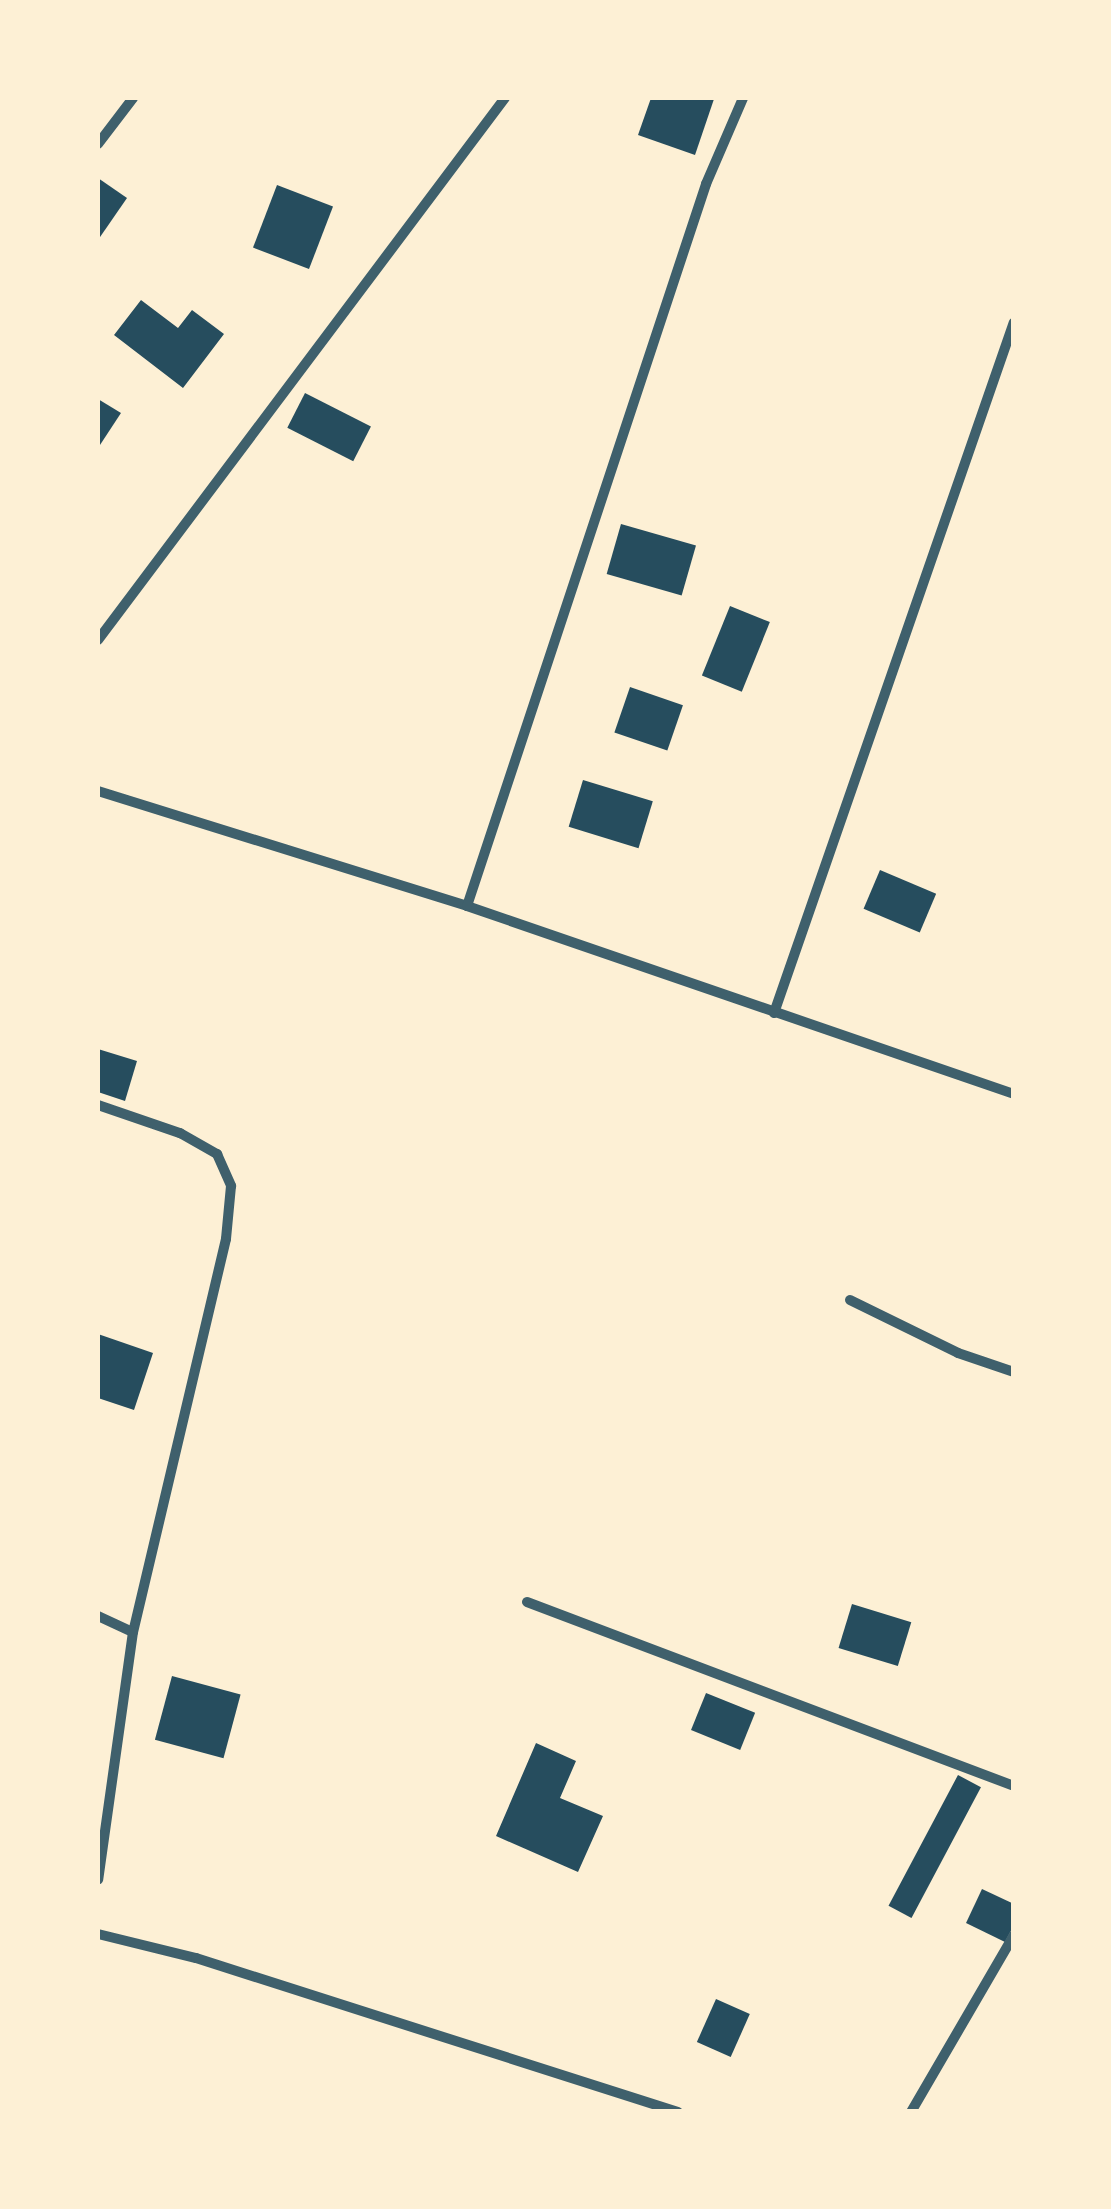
<!DOCTYPE html>
<style>
body{margin:0}
#map{position:relative;width:1111px;height:2209px;overflow:hidden;background:#fdf0d5;font-family:Arial,sans-serif}
div>[style]{position:absolute}
.building>*{inset:0;background:#264d5e;transform-origin:0 0}
.minor>*{height:10px;margin:-5px;padding:0 5px;transform-origin:5px;border-radius:5px;background:#3f606c}
span{translate:-50% -50%;white-space:nowrap;text-align:center;line-height:1.15;-webkit-text-stroke:10px #fdf0d5;paint-order:stroke}
.frame{position:absolute;inset:0;border:100px solid #fdf0d5;pointer-events:none}
</style>
<div id="map">
<div class="building">
<i style="clip-path:polygon(651px 98px,714px 99px,695px 155px,638px 135px)"></i>
<i style="clip-path:polygon(98px 178px,127px 198px,98px 240px)"></i>
<i style="left:277px;top:185px;width:60px;height:67px;rotate:21deg"></i>
<i style="clip-path:polygon(141px 300px,178px 328px,192px 310px,224px 334px,183px 388px,114px 335px)"></i>
<i style="left:305px;top:393px;width:74px;height:39px;rotate:27deg"></i>
<i style="clip-path:polygon(98px 399px,121px 413px,98px 448px)"></i>
<i style="left:621px;top:524px;width:78px;height:52px;rotate:16deg"></i>
<i style="left:730px;top:606px;width:43px;height:75px;rotate:22deg"></i>
<i style="left:630px;top:687px;width:56px;height:48px;rotate:19deg"></i>
<i style="left:583px;top:780px;width:73px;height:49px;rotate:17deg"></i>
<i style="left:880px;top:870px;width:61px;height:42px;rotate:23deg"></i>
<i style="clip-path:polygon(98px 1049px,137px 1061px,125px 1101px,98px 1092px)"></i>
<i style="clip-path:polygon(98px 1334px,153px 1353px,134px 1410px,98px 1398px)"></i>
<i style="left:852px;top:1604px;width:62px;height:46px;rotate:17deg"></i>
<i style="left:172px;top:1676px;width:71px;height:66px;rotate:15deg"></i>
<i style="left:706px;top:1693px;width:53px;height:40px;rotate:22deg"></i>
<i style="clip-path:polygon(536px 1743px,576px 1761px,560px 1798px,603px 1816px,578px 1872px,496px 1836px)"></i>
<i style="left:958px;top:1775px;width:26px;height:148px;rotate:28deg"></i>
<i style="clip-path:polygon(982px 1889px,1014px 1904px,1014px 1925px,1005px 1942px,966px 1923px)"></i>
<i style="left:716px;top:1999px;width:37px;height:47px;rotate:24deg"></i>
</div>
<div class="minor">
<i style="left:98px;top:144px;width:58px;rotate:-52.7deg"></i>
<i style="left:98px;top:640px;width:678px;rotate:-53.1deg"></i>
<i style="left:98px;top:791px;width:387px;rotate:17.3deg"></i>
<i style="left:467px;top:906px;width:578px;rotate:18.97deg"></i>
<i style="left:467px;top:906px;width:761px;rotate:-71.68deg"></i>
<i style="left:706px;top:184px;width:94px;rotate:-66.7deg"></i>
<i style="left:774px;top:1013px;width:731px;rotate:-70.85deg"></i>
<i style="left:98px;top:1105px;width:87px;rotate:18.9deg"></i>
<i style="left:180px;top:1133px;width:43px;rotate:29.6deg"></i>
<i style="left:217px;top:1154px;width:35px;rotate:66deg"></i>
<i style="left:231px;top:1186px;width:53px;rotate:95.4deg"></i>
<i style="left:226px;top:1239px;width:404px;rotate:103.3deg"></i>
<i style="left:133px;top:1632px;width:250px;rotate:98deg"></i>
<i style="left:850px;top:1300px;width:120px;rotate:26.1deg"></i>
<i style="left:958px;top:1353px;width:59px;rotate:18.7deg"></i>
<i style="left:527px;top:1602px;width:521px;rotate:20.7deg"></i>
<i style="left:98px;top:1616px;width:38px;rotate:25deg"></i>
<i style="left:98px;top:1934px;width:101px;rotate:13.8deg"></i>
<i style="left:196px;top:1958px;width:506px;rotate:17.72deg"></i>
<i style="left:911px;top:2112px;width:205px;rotate:-59.8deg"></i>
</div>
<div class="frame"></div>
</div>
